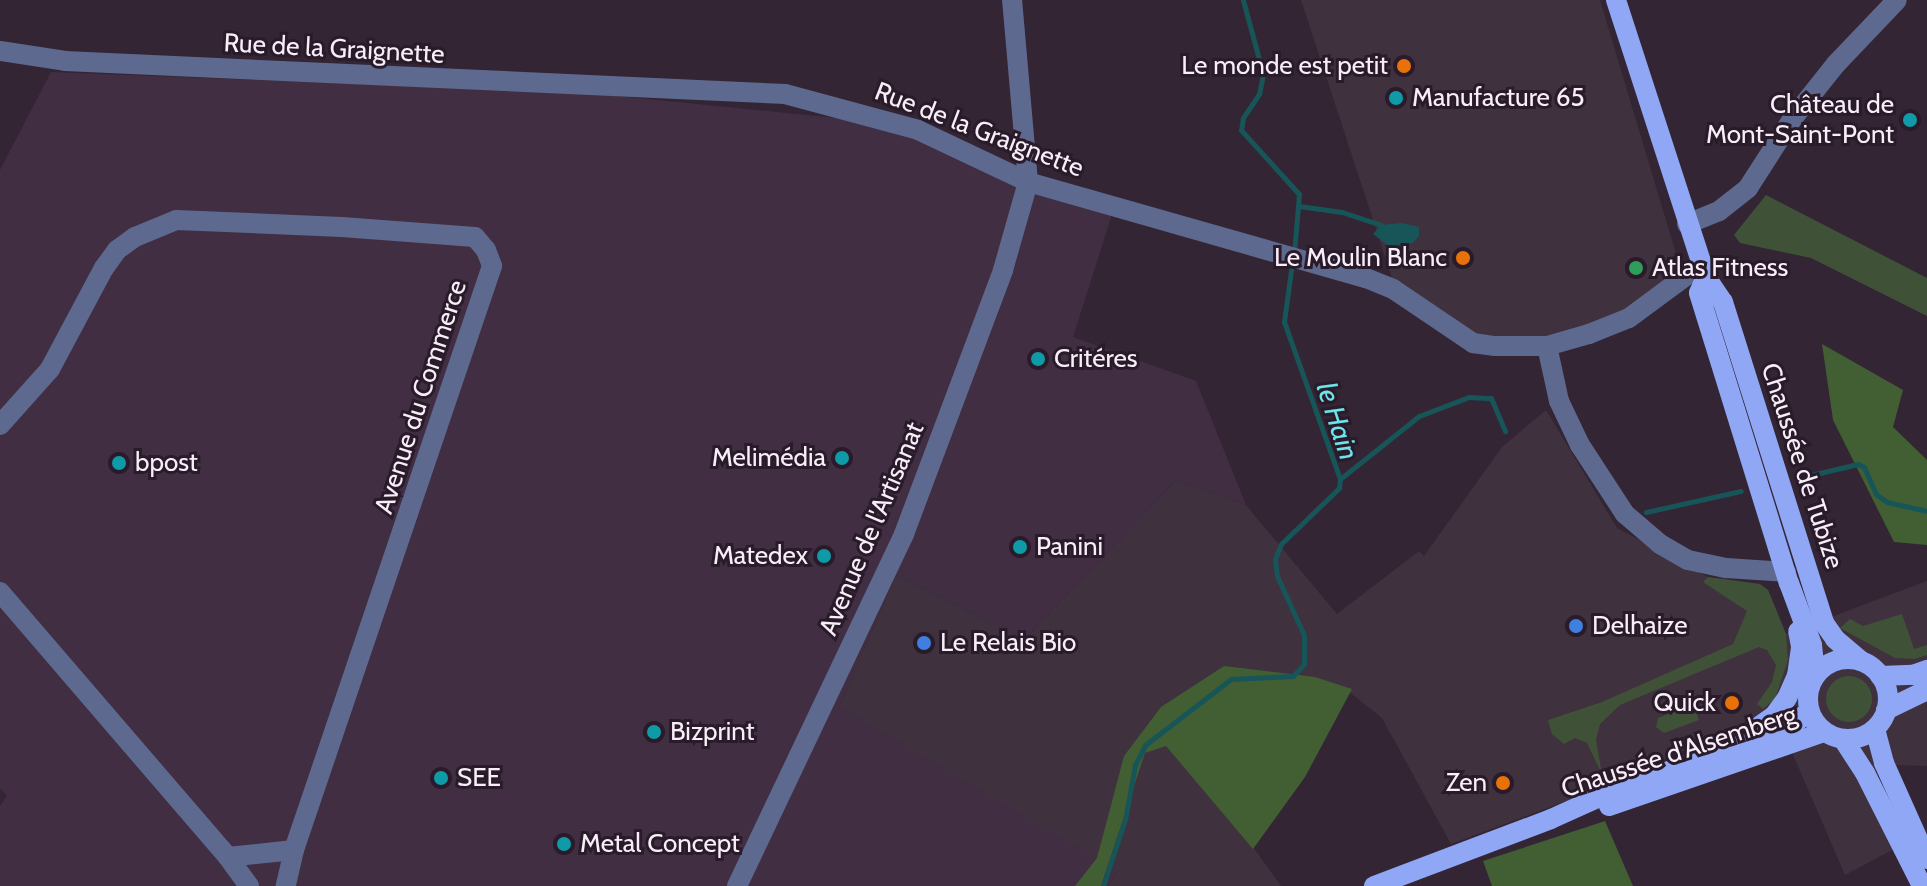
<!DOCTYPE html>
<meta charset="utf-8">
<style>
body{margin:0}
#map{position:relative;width:1927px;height:886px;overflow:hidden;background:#332534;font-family:Cabin,sans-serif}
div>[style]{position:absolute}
.commercial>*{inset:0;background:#3f313d}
.built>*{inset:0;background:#412e42}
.green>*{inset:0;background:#3f5237}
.round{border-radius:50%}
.forest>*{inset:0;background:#415f33}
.water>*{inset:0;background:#175559}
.stream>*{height:5px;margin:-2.5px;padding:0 2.5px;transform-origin:2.5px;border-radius:2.5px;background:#175559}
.minor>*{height:20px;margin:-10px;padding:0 10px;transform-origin:10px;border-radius:10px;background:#5d698f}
.major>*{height:20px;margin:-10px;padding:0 10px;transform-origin:10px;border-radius:10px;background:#8fa7f5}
.major>.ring{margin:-10px;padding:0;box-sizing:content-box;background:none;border:20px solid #8fa7f5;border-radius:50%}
.dots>*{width:22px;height:22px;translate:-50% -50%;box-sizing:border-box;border:4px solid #291b2a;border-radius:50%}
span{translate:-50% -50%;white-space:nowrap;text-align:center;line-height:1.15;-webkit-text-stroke:6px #291b2a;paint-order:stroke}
.street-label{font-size:26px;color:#f8eef8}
.poi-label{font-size:26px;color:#f8eef8}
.right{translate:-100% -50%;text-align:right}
.left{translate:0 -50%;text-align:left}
.water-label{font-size:28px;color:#6de3ea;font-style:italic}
</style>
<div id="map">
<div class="commercial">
<i style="clip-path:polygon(1301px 0,1600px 0,1680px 267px,1678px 277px,1611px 321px,1546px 342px,1485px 337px,1453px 325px,1395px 287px)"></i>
<i style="clip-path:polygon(1546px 410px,1617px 528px,1708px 577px,1760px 584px,1768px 590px,1786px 634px,1927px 581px,1927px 766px,1897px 765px,1862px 783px,1894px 849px,1845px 875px,1772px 706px,1742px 724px,1598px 789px,1451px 844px,1382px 718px,1348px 691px,1251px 844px,1281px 886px,1108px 886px,1117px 872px,839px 707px,896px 575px,1025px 639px,1176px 480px,1246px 505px,1337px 614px,1419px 551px,1424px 556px,1502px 447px)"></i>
</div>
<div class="built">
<i style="clip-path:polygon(51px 72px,587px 93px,867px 121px,1113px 211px,1073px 337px,1196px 381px,1246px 505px,1176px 480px,1025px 639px,896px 575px,839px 707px,1118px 871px,1108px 886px,0 886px,0 806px,7px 796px,0 788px,0 170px)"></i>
</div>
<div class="green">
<i style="clip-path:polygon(1766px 195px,1927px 278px,1927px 316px,1811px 258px,1740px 243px,1734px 235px)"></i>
<i style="clip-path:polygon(1708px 577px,1760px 584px,1768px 590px,1786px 634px,1788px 660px,1775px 699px,1763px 709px,1757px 704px,1772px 682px,1776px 665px,1767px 650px,1759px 647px,1620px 705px,1600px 724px,1596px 740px,1602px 774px,1587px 743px,1575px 738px,1564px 744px,1552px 734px,1548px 720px,1602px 702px,1733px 644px,1747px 611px,1703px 582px)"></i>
<i style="clip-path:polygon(1902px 614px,1914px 649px,1927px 645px,1927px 655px,1915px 659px,1895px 658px,1840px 628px,1850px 619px,1863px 626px)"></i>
<i class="round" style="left:1826px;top:676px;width:46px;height:46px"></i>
<i style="clip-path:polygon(1693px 704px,1699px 720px,1664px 733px,1656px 727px,1658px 718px)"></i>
</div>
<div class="forest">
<i style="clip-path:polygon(1822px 344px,1903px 390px,1893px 427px,1927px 460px,1927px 545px,1894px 542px,1833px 420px)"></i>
<i style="clip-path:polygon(1224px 666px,1315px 677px,1352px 689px,1305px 777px,1253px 849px,1166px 746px,1145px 753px,1101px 886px,1075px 886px,1097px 858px,1124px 756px,1161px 707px)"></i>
<i style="clip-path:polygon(1605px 821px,1633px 886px,1492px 886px,1483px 861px)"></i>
</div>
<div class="water">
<i style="clip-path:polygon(1402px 223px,1419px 227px,1419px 236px,1413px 243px,1389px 246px,1373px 234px,1381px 225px)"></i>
</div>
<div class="stream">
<i style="left:1243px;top:0;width:77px;rotate:74.9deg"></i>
<i style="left:1263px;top:74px;width:20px;rotate:101deg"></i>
<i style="left:1259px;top:94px;width:29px;rotate:124deg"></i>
<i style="left:1243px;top:118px;width:12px;rotate:99deg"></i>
<i style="left:1241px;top:130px;width:86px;rotate:47.8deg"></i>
<i style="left:1299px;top:194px;width:60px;rotate:94.8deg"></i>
<i style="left:1299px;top:206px;width:43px;rotate:7.9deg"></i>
<i style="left:1342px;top:212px;width:41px;rotate:18.4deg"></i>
<i style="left:1811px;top:475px;width:48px;rotate:-13.2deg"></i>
<i style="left:1858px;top:464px;width:7px;rotate:27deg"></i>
<i style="left:1864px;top:467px;width:30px;rotate:66deg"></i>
<i style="left:1876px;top:494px;width:14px;rotate:36deg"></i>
<i style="left:1887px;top:502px;width:41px;rotate:12.7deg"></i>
<i style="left:1340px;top:479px;width:101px;rotate:-38.6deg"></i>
<i style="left:1419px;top:416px;width:53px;rotate:-20.8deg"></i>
<i style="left:1469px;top:397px;width:22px;rotate:3deg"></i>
<i style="left:1491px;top:398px;width:36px;rotate:67deg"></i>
<i style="left:1646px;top:512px;width:97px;rotate:-12.5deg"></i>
<i style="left:1103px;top:886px;width:70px;rotate:-71.6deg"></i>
<i style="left:1125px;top:820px;width:56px;rotate:-79.7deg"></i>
<i style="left:1135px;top:765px;width:22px;rotate:-63deg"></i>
<i style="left:1145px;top:745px;width:108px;rotate:-37.5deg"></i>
<i style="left:1231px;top:679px;width:62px;rotate:-2.8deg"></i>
<i style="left:1293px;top:676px;width:16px;rotate:-47deg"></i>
<i style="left:1304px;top:664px;width:29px;rotate:-90deg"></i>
<i style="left:1304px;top:635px;width:65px;rotate:-114.6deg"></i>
<i style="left:1277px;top:576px;width:17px;rotate:-97deg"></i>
<i style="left:1275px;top:559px;width:16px;rotate:-68deg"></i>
<i style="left:1281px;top:544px;width:81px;rotate:-44deg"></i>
<i style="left:1339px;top:488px;width:9px;rotate:-84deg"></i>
<i style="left:1340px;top:479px;width:167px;rotate:-109.6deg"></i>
<i style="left:1284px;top:322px;width:60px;rotate:-82.3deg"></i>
</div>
<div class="minor">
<i style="left:0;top:51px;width:66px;rotate:8.7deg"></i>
<i style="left:65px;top:61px;width:721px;rotate:2.62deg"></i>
<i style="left:785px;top:94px;width:138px;rotate:15.1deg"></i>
<i style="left:918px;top:130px;width:122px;rotate:25.3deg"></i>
<i style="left:1028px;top:182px;width:351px;rotate:15.9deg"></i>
<i style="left:1366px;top:278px;width:29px;rotate:22deg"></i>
<i style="left:1393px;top:289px;width:97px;rotate:34deg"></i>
<i style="left:1473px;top:343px;width:22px;rotate:8deg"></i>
<i style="left:1495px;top:346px;width:52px"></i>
<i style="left:1547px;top:346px;width:44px;rotate:-15.9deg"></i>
<i style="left:1589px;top:334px;width:43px;rotate:-21.8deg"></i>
<i style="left:1629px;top:318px;width:91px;rotate:-36.5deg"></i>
<i style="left:1687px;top:224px;width:35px;rotate:-22deg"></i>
<i style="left:1719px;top:211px;width:37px;rotate:-38deg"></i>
<i style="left:1748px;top:188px;width:83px;rotate:-57.3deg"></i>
<i style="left:1793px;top:118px;width:69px;rotate:-51.5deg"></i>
<i style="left:1836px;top:64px;width:88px;rotate:-46.4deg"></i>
<i style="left:1547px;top:346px;width:56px;rotate:77.7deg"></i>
<i style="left:1559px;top:401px;width:49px;rotate:64.5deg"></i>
<i style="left:1580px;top:445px;width:82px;rotate:56.9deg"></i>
<i style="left:1625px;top:514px;width:46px;rotate:40.6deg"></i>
<i style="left:1660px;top:544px;width:32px;rotate:30deg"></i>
<i style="left:1688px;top:560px;width:39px;rotate:12deg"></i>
<i style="left:1726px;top:568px;width:60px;rotate:3.8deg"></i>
<i style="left:0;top:425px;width:75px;rotate:-48.2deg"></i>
<i style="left:50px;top:369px;width:115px;rotate:-61.9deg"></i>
<i style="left:104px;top:268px;width:22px;rotate:-54deg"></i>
<i style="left:117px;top:250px;width:22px;rotate:-36deg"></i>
<i style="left:135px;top:237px;width:44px;rotate:-22.5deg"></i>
<i style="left:176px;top:220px;width:166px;rotate:2.4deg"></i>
<i style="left:342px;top:227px;width:133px;rotate:4.3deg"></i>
<i style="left:475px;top:237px;width:17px;rotate:50deg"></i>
<i style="left:486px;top:250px;width:17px;rotate:69deg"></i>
<i style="left:492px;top:266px;width:617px;rotate:108.73deg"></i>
<i style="left:294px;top:850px;width:37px;rotate:103deg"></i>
<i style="left:0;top:592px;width:350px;rotate:49.3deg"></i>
<i style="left:249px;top:886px;width:36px;rotate:-126deg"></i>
<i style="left:228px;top:857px;width:66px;rotate:-6.1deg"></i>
<i style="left:737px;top:886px;width:390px;rotate:-64.6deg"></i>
<i style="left:904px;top:534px;width:282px;rotate:-69.4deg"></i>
<i style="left:1003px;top:270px;width:91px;rotate:-74.1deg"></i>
<i style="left:1028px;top:182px;width:183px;rotate:-95deg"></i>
</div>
<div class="major">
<i style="left:1616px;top:0;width:291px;rotate:72deg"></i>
<i style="left:1706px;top:277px;width:30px;rotate:56deg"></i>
<i style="left:1723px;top:302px;width:337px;rotate:72.5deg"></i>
<i style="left:1824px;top:623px;width:19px;rotate:55deg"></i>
<i style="left:1835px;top:639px;width:34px;rotate:40deg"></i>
<i style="left:1706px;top:277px;width:17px;rotate:114deg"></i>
<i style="left:1699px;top:293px;width:304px;rotate:72.8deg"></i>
<i style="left:1789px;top:583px;width:66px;rotate:69.6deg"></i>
<i style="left:1812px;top:645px;width:31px;rotate:84deg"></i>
<i class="ring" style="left:1808px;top:659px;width:60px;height:60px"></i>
<i style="left:1880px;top:676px;width:33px;rotate:-2deg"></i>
<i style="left:1913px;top:675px;width:15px;rotate:-20deg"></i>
<i style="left:1886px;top:710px;width:46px;rotate:-26deg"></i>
<i style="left:1875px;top:729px;width:35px;rotate:75deg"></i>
<i style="left:1884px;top:763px;width:105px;rotate:65.9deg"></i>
<i style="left:1745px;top:736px;width:35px;rotate:-35deg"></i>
<i style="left:1774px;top:716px;width:22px;rotate:-54deg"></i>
<i style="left:1787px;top:698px;width:24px;rotate:-66deg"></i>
<i style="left:1797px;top:676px;width:30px;rotate:-82deg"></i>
<i style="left:1801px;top:646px;width:15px;rotate:-101deg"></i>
<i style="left:1843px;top:739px;width:40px;rotate:57.1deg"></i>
<i style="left:1865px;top:773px;width:127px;rotate:63.2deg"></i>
<i style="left:1609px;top:806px;width:227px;rotate:-19deg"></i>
<i style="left:1374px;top:886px;width:189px;rotate:-20.7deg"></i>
<i style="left:1551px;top:819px;width:78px;rotate:-24.3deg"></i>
<i style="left:1622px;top:787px;width:173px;rotate:-18.9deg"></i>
<i style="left:1786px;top:731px;width:30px;rotate:-41deg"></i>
</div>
<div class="dots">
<i style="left:1404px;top:66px;background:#e8710a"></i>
<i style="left:1396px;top:98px;background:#0f9aa8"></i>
<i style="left:1910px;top:120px;background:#0f9aa8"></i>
<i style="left:1463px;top:258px;background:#e8710a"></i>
<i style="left:1636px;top:268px;background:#2e9e5b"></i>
<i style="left:1038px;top:359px;background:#0f9aa8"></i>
<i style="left:842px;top:458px;background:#0f9aa8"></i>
<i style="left:119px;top:463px;background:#0f9aa8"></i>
<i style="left:1020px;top:547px;background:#0f9aa8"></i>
<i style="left:824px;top:556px;background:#0f9aa8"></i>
<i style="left:1576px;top:626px;background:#3f7fe0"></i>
<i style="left:924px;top:643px;background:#3f7fe0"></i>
<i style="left:1732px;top:703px;background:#e8710a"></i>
<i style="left:654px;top:732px;background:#0f9aa8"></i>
<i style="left:441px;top:778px;background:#0f9aa8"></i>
<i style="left:1503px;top:783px;background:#e8710a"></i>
<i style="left:564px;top:844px;background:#0f9aa8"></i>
</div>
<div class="street-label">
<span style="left:334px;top:49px;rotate:3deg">Rue de la Graignette</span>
<span style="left:979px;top:130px;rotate:21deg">Rue de la Graignette</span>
<span style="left:421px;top:397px;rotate:-72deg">Avenue du Commerce</span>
<span style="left:1802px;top:466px;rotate:72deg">Chaussée de Tubize</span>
<span style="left:872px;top:529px;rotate:-67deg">Avenue de l'Artisanat</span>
<span style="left:1679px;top:752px;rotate:-18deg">Chaussée d'Alsemberg</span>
</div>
<div class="poi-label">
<span class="right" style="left:1388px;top:66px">Le monde est petit</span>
<span class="left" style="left:1412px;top:98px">Manufacture 65</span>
<span class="right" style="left:1894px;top:120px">Château de<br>Mont-Saint-Pont</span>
<span class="right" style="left:1447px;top:258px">Le Moulin Blanc</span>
<span class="left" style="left:1652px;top:268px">Atlas Fitness</span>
<span class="left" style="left:1054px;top:359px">Critéres</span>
<span class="right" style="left:826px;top:458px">Melimédia</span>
<span class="left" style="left:135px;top:463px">bpost</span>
<span class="left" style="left:1036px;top:547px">Panini</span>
<span class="right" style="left:808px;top:556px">Matedex</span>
<span class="left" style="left:1592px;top:626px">Delhaize</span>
<span class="left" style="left:940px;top:643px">Le Relais Bio</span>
<span class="right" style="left:1716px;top:703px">Quick</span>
<span class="left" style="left:670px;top:732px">Bizprint</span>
<span class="left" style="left:457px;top:778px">SEE</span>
<span class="right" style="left:1487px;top:783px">Zen</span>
<span class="left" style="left:580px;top:844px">Metal Concept</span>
</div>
<div class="water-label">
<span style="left:1338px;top:421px;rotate:72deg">le Hain</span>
</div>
</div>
